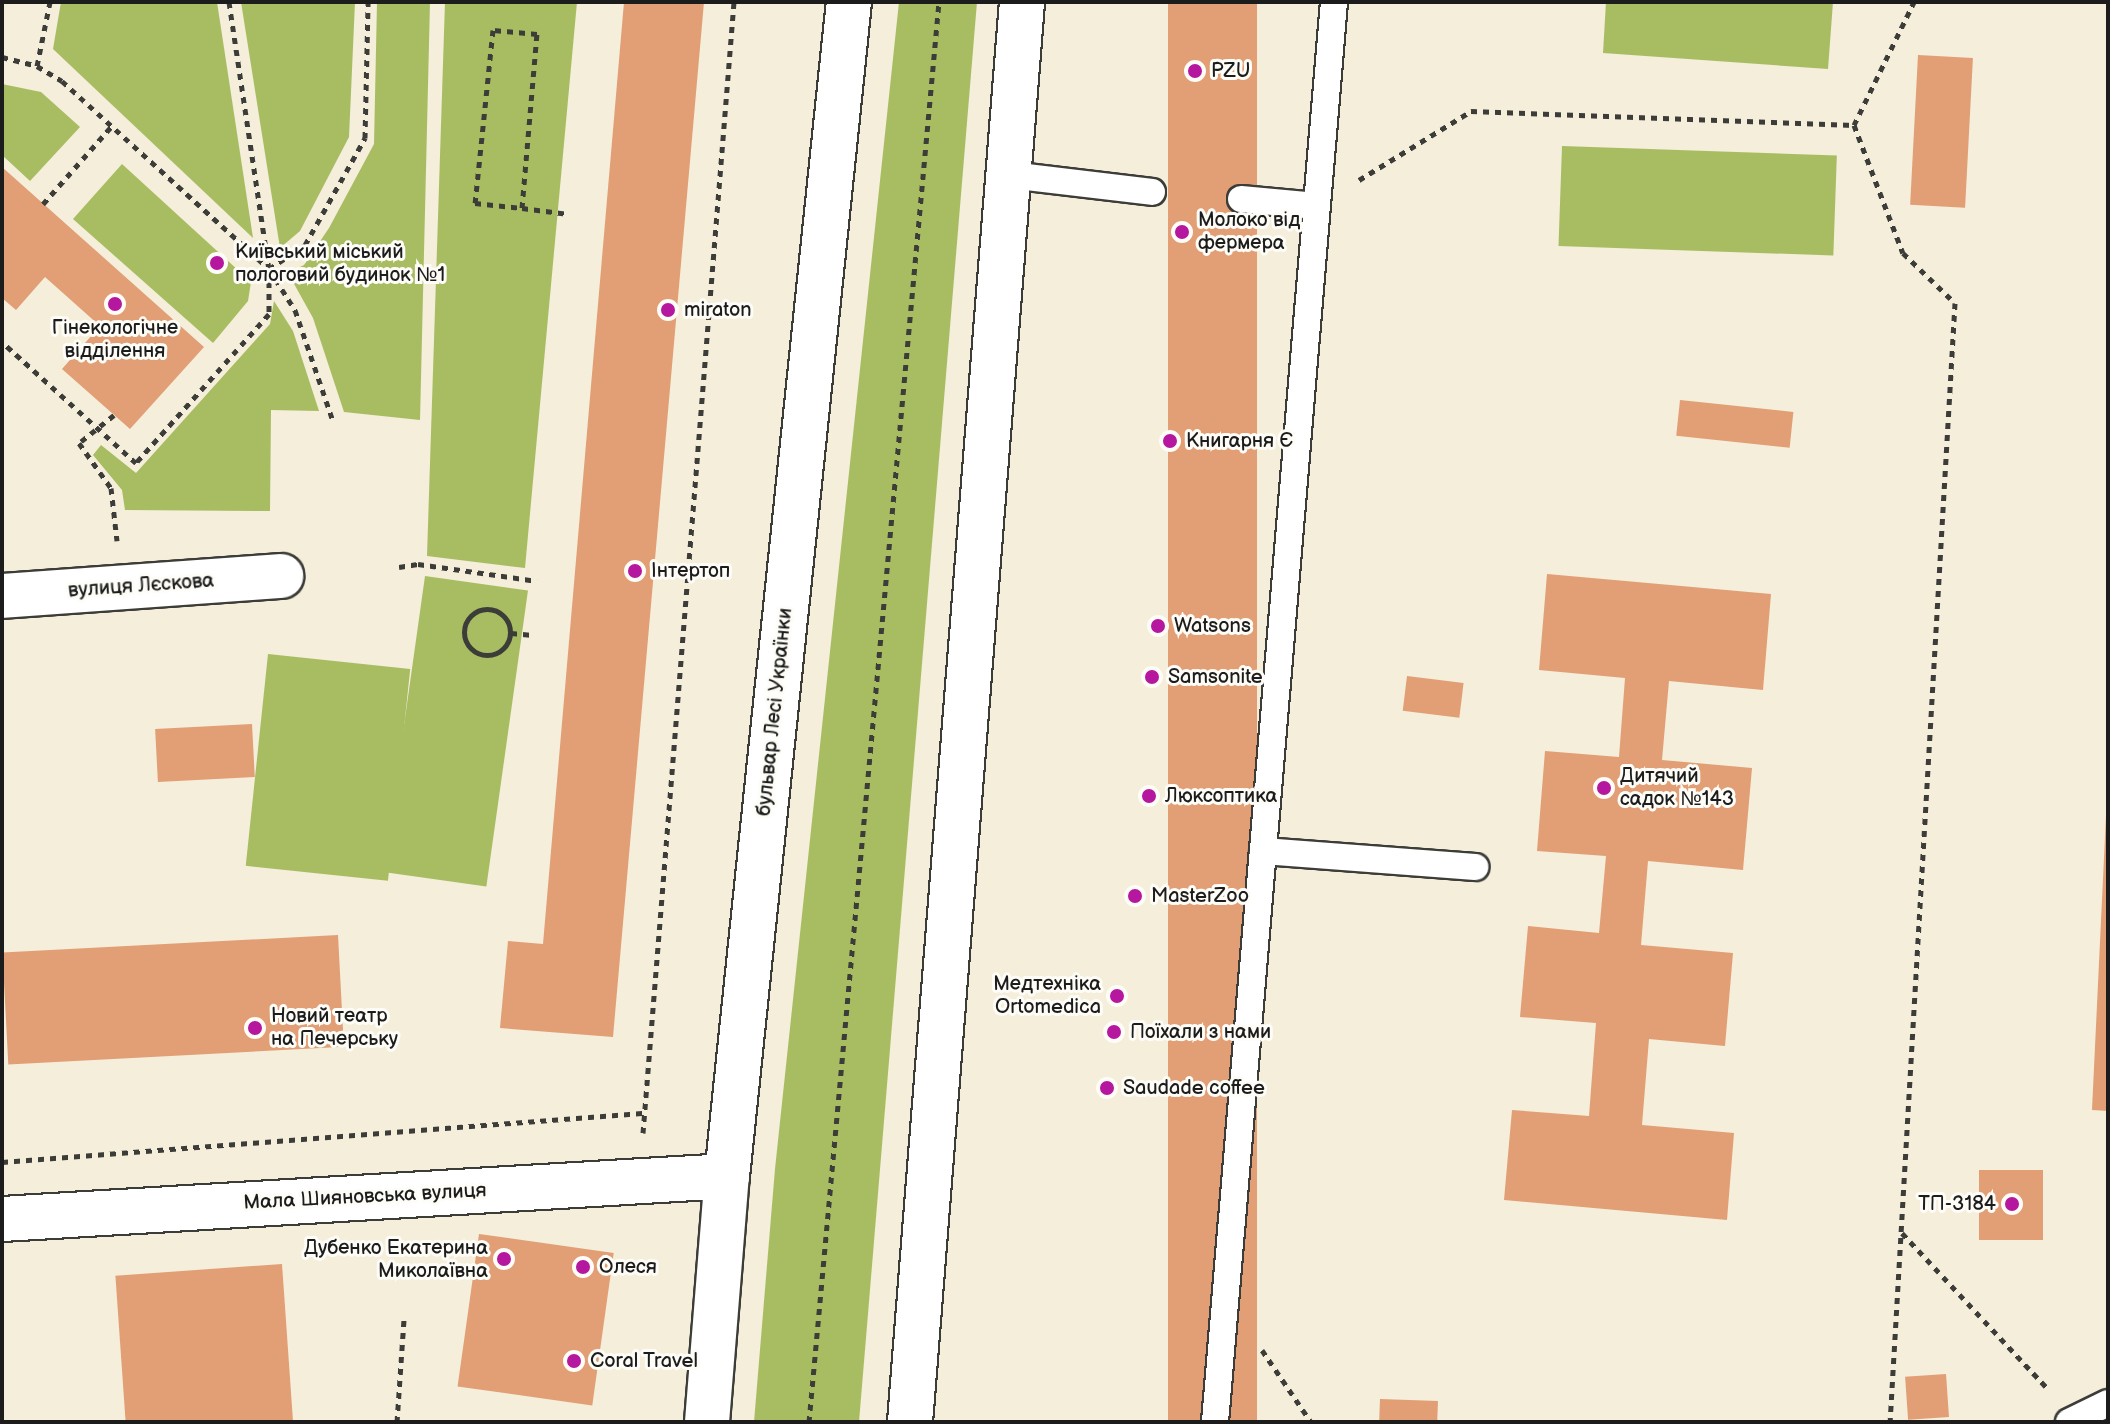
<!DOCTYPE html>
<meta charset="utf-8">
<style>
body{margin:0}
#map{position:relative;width:2110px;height:1424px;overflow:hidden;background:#f4eeda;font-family:"Balsamiq Sans",sans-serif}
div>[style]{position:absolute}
.green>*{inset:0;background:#a8bd62;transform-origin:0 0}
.building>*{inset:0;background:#e29e75;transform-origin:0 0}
.path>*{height:5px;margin-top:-2.5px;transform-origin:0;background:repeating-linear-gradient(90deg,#3c3c38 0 6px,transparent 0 12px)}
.path>.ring{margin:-2.5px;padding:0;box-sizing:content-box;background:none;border:5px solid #3c3c38;border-radius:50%}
.roads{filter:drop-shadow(2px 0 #3c3c38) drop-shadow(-2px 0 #3c3c38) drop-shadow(0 2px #3c3c38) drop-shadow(0 -2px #3c3c38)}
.service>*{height:26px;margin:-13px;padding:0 13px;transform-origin:13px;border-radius:13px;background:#fff}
.minor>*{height:44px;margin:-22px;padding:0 22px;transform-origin:22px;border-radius:22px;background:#fff}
.primary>*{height:44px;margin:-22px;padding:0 22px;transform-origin:22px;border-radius:22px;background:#fff}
.dots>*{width:22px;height:22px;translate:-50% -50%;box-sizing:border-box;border:4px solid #fdfcf7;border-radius:50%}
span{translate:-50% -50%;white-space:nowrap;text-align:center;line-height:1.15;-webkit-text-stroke:6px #fdfcf7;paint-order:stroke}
.poi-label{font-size:20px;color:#1c1c1c}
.left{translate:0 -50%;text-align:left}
.right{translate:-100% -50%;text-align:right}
.street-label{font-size:20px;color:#1c1c1c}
.frame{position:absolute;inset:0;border:4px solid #1c1c1c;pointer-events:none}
</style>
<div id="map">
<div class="green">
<i style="clip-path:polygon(61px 2px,217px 2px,253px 238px,53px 49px)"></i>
<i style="clip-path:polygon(241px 2px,355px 2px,349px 137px,300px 231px,280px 248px)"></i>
<i style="clip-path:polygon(377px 2px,430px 2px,420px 420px,344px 412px,313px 318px,288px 273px,304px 265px,329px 228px,374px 144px)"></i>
<i style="clip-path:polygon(445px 2px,577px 2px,525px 568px,427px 556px)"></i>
<i style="clip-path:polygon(899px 2px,977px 2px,859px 1422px,754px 1422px,775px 1169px)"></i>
<i style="clip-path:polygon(1606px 2px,1833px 2px,1828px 69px,1603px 53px)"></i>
<i style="clip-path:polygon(2px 84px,41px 92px,80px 127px,30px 181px,2px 155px)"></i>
<i style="left:1562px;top:146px;width:275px;height:100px;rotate:2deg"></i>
<i style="clip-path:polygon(122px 164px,251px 282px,248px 301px,213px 343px,73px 219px)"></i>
<i style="clip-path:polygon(274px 301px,293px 331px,319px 411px,271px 410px,270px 511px,125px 510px,122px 490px,93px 455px,101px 445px,136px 473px,270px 324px)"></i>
<i style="left:425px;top:576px;width:104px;height:299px;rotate:8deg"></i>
<i style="left:268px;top:654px;width:143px;height:213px;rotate:6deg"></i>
</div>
<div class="building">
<i style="clip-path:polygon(624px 2px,704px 2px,613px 1037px,500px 1028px,508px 941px,543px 944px)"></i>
<i style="left:1168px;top:2px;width:89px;height:1425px"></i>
<i style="left:1918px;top:55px;width:55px;height:150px;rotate:3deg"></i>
<i style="clip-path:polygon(2px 167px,204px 347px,130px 429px,62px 369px,100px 326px,45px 277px,16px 310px,2px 298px)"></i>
<i style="left:1680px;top:400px;width:114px;height:36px;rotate:6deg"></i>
<i style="clip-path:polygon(1547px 574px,1771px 594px,1763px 690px,1669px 681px,1662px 760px,1752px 768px,1743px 870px,1648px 861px,1641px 945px,1733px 953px,1725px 1046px,1649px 1039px,1642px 1125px,1734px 1133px,1727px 1220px,1504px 1200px,1512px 1110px,1589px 1116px,1596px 1023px,1520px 1017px,1528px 926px,1599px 933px,1606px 856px,1537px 851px,1545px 751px,1619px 757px,1625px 678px,1539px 670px)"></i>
<i style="left:1407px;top:676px;width:57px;height:35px;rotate:7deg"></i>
<i style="left:252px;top:724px;width:53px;height:97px;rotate:87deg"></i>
<i style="clip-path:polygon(2106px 816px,2108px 816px,2108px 1111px,2092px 1110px)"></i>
<i style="left:338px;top:935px;width:112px;height:336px;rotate:87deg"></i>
<i style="left:1979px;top:1170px;width:64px;height:70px"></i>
<i style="left:479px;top:1234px;width:136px;height:154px;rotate:8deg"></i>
<i style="left:282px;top:1264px;width:158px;height:167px;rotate:86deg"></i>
<i style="left:1946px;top:1374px;width:43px;height:41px;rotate:86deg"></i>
<i style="left:1380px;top:1399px;width:58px;height:23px;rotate:2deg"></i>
</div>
<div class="path">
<i style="left:229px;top:2px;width:270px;rotate:81.5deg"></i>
<i style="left:269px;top:269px;width:49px;rotate:57.6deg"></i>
<i style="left:295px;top:310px;width:117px;rotate:71.1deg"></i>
<i style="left:2px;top:57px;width:36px;rotate:14deg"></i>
<i style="left:37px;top:66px;width:29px;rotate:31deg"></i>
<i style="left:62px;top:81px;width:280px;rotate:42.2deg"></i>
<i style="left:269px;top:269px;width:45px;rotate:90deg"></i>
<i style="left:269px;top:314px;width:200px;rotate:131.8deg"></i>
<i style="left:136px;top:463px;width:181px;rotate:-137.9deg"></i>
<i style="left:37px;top:66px;width:65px;rotate:-78.5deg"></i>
<i style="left:1854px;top:125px;width:137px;rotate:69.1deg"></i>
<i style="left:1903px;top:253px;width:72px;rotate:43.9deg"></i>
<i style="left:1955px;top:303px;width:1121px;rotate:93.32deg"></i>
<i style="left:1359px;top:180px;width:132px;rotate:-31.6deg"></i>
<i style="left:1471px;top:111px;width:383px;rotate:2.1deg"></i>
<i style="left:1854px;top:125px;width:137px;rotate:-64deg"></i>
<i style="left:43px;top:204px;width:103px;rotate:-48.6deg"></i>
<i style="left:522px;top:208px;width:175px;rotate:-85.1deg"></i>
<i style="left:537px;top:34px;width:44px;rotate:-174.8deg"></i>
<i style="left:493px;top:30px;width:174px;rotate:95.9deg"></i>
<i style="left:475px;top:203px;width:47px;rotate:6.1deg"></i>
<i style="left:522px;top:208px;width:47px;rotate:7.3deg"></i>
<i style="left:269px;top:269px;width:43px;rotate:-33.7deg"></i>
<i style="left:305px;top:245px;width:123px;rotate:-60.7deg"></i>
<i style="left:365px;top:138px;width:136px;rotate:-88.7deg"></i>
<i style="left:114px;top:415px;width:45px;rotate:141.3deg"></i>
<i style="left:79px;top:443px;width:55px;rotate:54.6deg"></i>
<i style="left:111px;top:488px;width:53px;rotate:83.5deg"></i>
<i style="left:399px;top:567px;width:19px;rotate:-9deg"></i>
<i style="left:418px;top:564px;width:120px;rotate:8.1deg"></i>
<i class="ring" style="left:464px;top:609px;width:41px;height:41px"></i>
<i style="left:511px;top:633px;width:22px;rotate:5deg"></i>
<i style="left:643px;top:1133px;width:1135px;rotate:-85.4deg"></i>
<i style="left:2px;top:1162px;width:642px;rotate:-4.38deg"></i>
<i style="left:1902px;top:1233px;width:214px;rotate:46.9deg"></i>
<i style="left:1262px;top:1350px;width:87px;rotate:55.8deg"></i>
<i style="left:397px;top:1422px;width:104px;rotate:-86.1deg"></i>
<i style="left:809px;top:1422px;width:1426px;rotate:-84.77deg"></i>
</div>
<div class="roads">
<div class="service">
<i style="left:1010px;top:175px;width:143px;rotate:6.8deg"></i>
<i style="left:1241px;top:199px;width:76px;rotate:5.3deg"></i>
<i style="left:1263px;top:851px;width:213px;rotate:4.3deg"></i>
<i style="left:1215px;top:1422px;width:1425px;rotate:-85.21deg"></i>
<i style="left:2069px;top:1422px;width:43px;rotate:-26deg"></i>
</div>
<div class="minor">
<i style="left:2px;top:596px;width:280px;rotate:-4.1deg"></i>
<i style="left:2px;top:1219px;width:726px;rotate:-3.39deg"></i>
</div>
<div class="primary">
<i style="left:707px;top:1422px;width:247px;rotate:-85.4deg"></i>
<i style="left:727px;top:1176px;width:1180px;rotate:-84.07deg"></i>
<i style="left:910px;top:1422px;width:1424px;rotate:-85.49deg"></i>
</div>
</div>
<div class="dots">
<i style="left:1195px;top:71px;background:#b5179e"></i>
<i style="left:1182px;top:232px;background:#b5179e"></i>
<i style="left:217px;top:263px;background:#b5179e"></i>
<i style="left:115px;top:304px;background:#b5179e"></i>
<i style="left:668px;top:310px;background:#b5179e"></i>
<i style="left:1170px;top:441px;background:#b5179e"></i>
<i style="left:635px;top:571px;background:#b5179e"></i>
<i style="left:1158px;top:626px;background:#b5179e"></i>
<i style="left:1152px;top:677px;background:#b5179e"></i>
<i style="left:1604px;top:788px;background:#b5179e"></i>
<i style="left:1149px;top:796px;background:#b5179e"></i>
<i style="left:1135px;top:896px;background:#b5179e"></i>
<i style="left:1117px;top:996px;background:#b5179e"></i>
<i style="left:255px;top:1028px;background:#b5179e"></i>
<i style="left:1114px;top:1032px;background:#b5179e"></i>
<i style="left:1107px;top:1088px;background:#b5179e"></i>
<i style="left:2012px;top:1204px;background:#b5179e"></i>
<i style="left:504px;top:1259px;background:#b5179e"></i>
<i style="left:583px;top:1267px;background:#b5179e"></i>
<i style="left:574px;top:1361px;background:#b5179e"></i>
</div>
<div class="poi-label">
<span class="left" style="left:1211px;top:71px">PZU</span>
<span class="left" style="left:1198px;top:232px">Молоко від<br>фермера</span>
<span class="left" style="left:235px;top:264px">Київський міський<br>пологовий будинок №1</span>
<span class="left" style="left:684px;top:310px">miraton</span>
<span style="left:115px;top:340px">Гінекологічне<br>відділення</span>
<span class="left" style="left:1186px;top:441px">Книгарня Є</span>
<span class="left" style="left:651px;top:571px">Інтертоп</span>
<span class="left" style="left:1174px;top:626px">Watsons</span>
<span class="left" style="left:1168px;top:677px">Samsonite</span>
<span class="left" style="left:1620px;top:788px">Дитячий<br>садок №143</span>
<span class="left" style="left:1165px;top:796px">Люксоптика</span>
<span class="left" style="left:1151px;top:896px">MasterZoo</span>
<span class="right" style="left:1101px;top:996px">Медтехніка<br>Ortomedica</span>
<span class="left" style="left:271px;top:1028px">Новий театр<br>на Печерську</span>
<span class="left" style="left:1130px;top:1032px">Поїхали з нами</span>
<span class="left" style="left:1123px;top:1088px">Saudade coffee</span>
<span class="right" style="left:1996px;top:1204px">ТП-3184</span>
<span class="right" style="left:488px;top:1260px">Дубенко Екатерина<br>Миколаївна</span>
<span class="left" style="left:599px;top:1267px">Олеся</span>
<span class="left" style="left:590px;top:1361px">Coral Travel</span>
</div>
<div class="street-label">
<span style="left:141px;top:586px;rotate:-4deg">вулиця Лєскова</span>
<span style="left:775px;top:712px;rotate:-84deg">бульвар Лесі Українки</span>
<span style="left:365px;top:1197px;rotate:-3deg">Мала Шияновська вулиця</span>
</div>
<div class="frame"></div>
</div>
